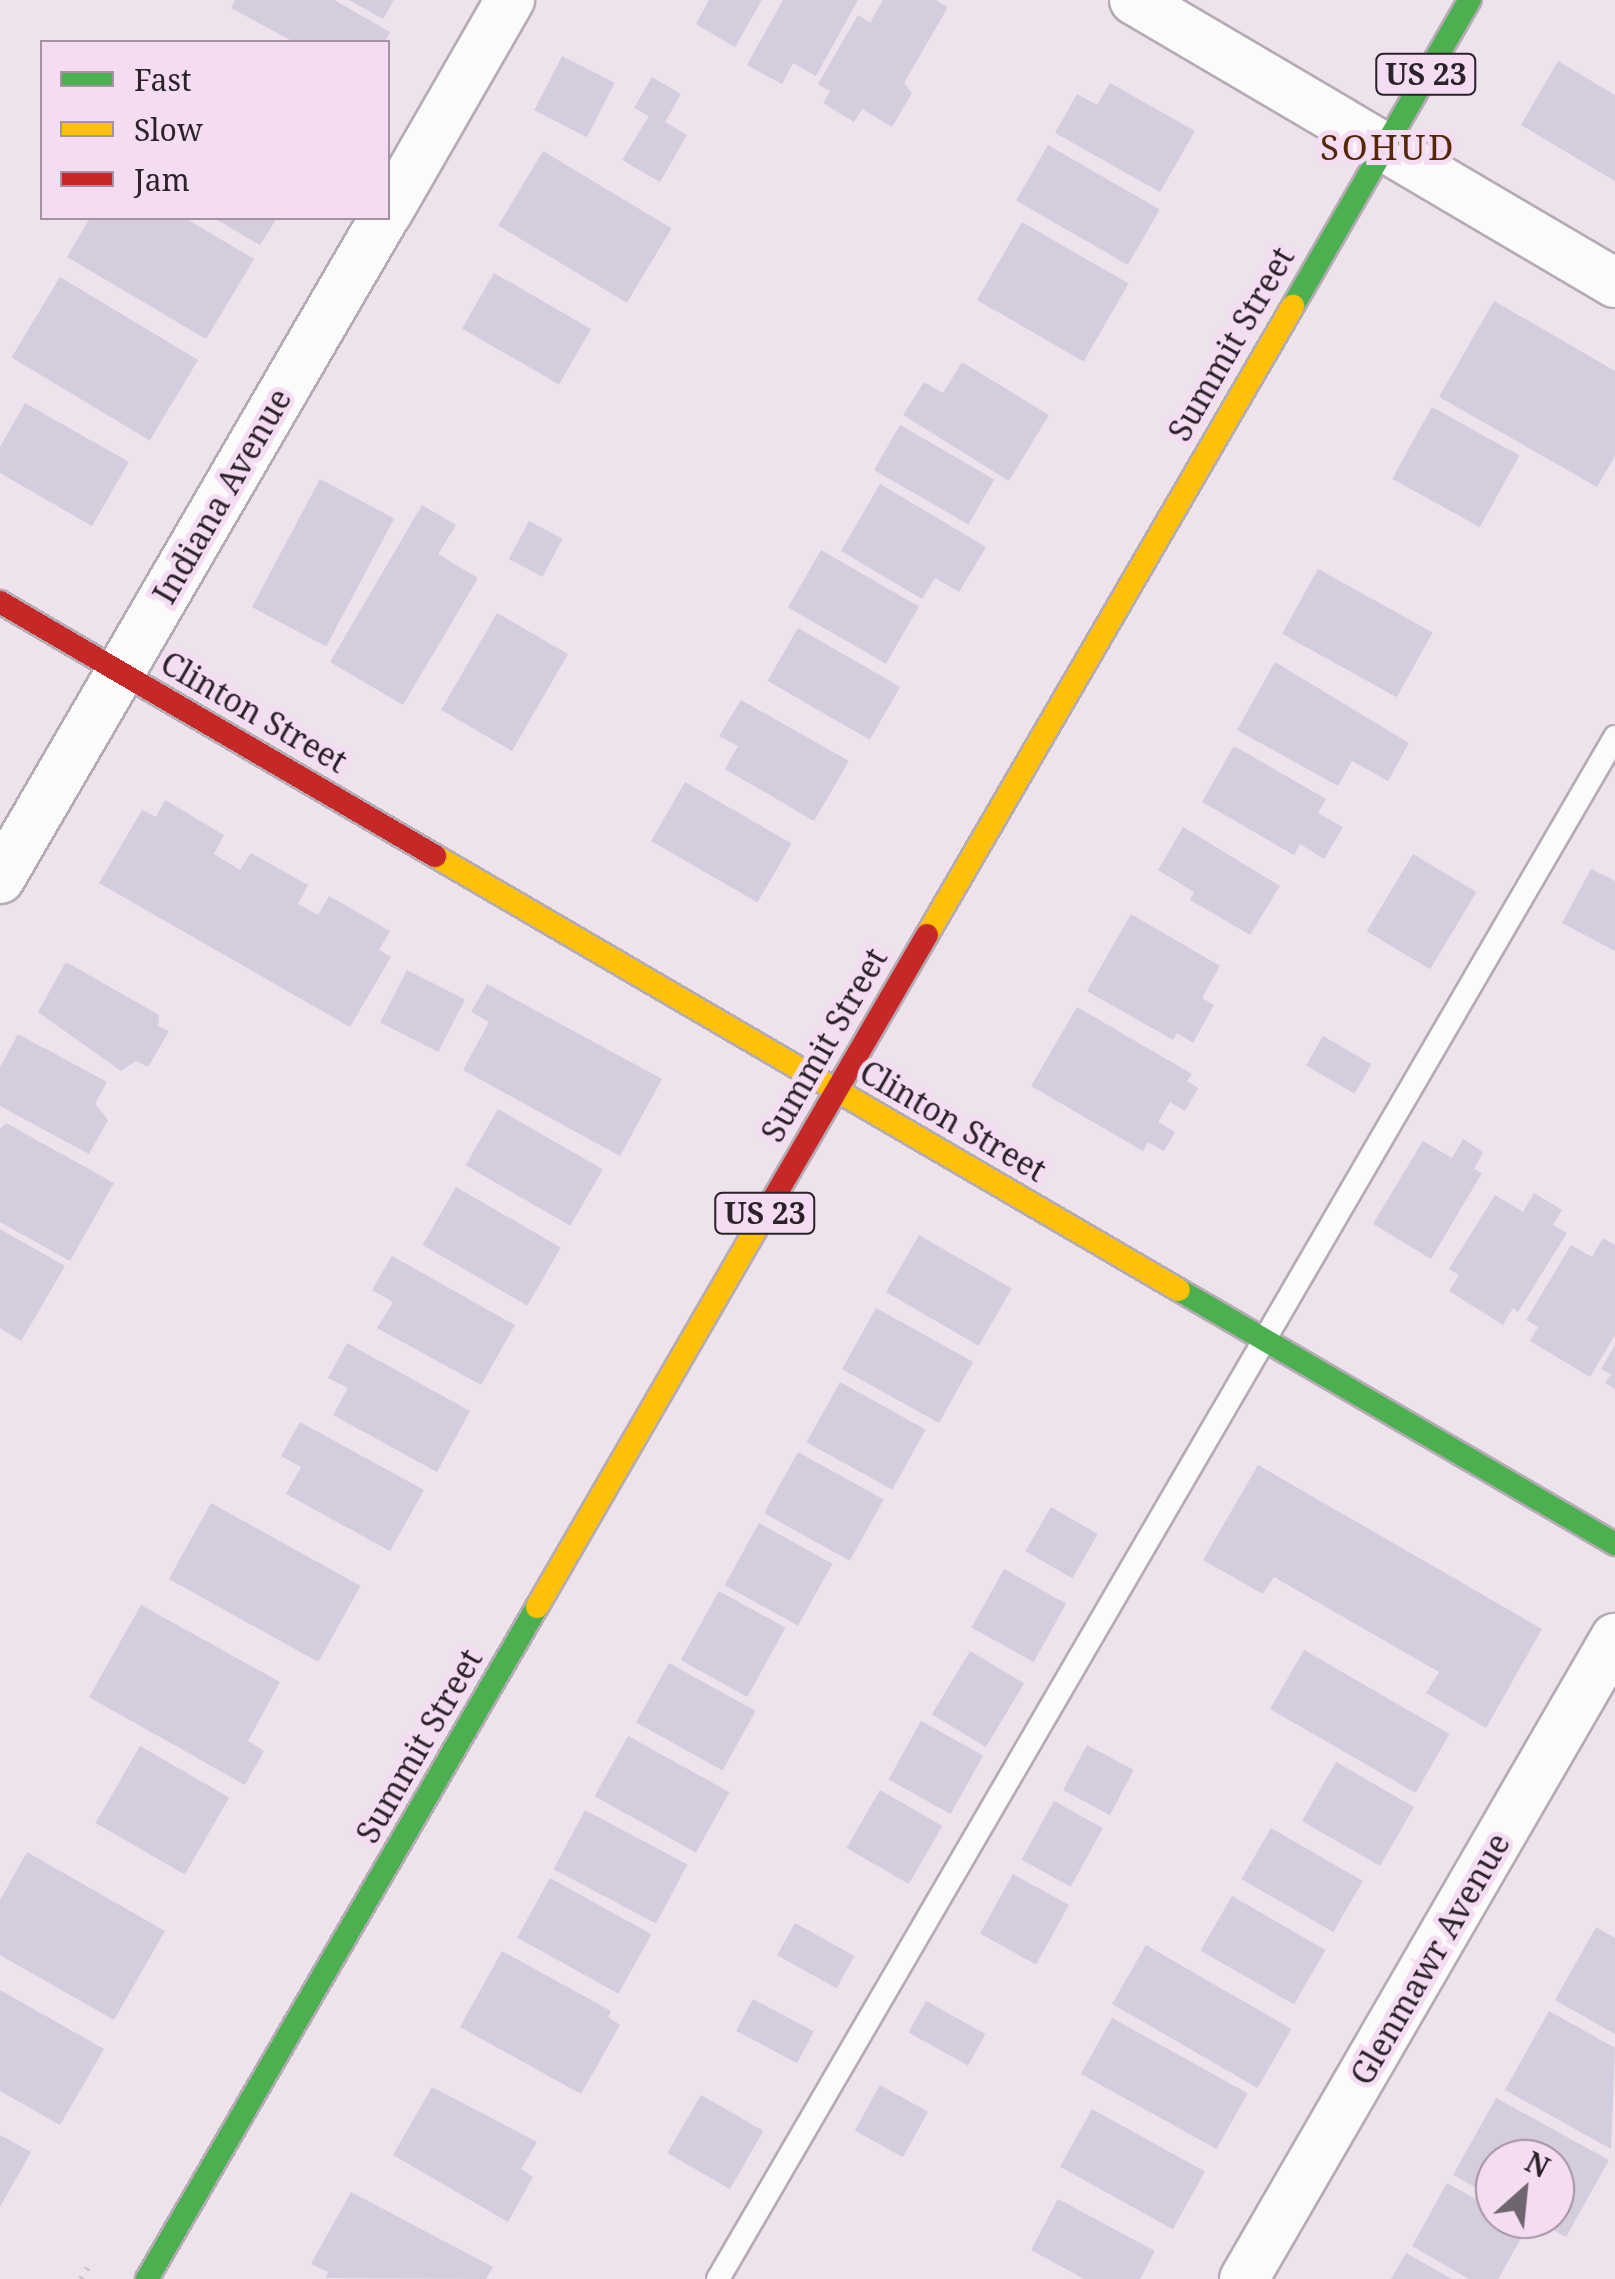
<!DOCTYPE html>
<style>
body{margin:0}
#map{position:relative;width:1615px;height:2279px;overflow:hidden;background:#eee2ed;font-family:"Noto Serif",serif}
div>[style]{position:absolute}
.building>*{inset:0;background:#d3cdde;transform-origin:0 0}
.path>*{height:6px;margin-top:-3px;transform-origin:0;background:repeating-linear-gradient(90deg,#cbc6ca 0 2.5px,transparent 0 10.5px)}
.roads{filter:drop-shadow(2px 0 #b5abb4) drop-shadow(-2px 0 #b5abb4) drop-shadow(0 2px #b5abb4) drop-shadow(0 -2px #b5abb4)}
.lane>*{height:22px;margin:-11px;padding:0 11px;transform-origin:11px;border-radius:11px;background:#fcfbfc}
.street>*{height:48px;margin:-24px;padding:0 24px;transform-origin:24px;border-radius:24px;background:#fcfbfc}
.fast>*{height:22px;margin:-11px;padding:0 11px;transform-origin:11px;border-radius:11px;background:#4caf50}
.slow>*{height:22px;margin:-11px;padding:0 11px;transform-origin:11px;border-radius:11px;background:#ffc107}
.jam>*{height:22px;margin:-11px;padding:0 11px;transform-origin:11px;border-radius:11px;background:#c62828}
span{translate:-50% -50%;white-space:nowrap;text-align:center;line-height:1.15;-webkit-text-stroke:10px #f4dcf2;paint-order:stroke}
.shield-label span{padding:2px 8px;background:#f4dcf2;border:2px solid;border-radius:8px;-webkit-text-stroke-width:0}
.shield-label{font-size:30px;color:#2b222a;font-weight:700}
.street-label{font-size:32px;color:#2b222a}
.neighbourhood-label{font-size:35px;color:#542706;letter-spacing:2.5px}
.legend{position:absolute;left:40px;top:40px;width:350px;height:180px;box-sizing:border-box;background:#f4dcf2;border:2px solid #a492a2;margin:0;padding:12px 18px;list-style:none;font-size:30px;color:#2b222a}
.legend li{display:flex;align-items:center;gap:20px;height:50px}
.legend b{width:50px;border:2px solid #a492a2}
.north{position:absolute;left:1475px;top:2139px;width:100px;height:100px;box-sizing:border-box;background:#f4dcf2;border:2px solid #a492a2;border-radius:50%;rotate:27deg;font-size:28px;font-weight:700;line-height:40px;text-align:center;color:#2b222a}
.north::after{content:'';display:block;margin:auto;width:35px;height:45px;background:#6f656e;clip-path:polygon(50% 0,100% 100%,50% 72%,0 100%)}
</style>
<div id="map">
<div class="building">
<i style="clip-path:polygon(235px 0,334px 0,390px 32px,385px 42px,294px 42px,231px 8px)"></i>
<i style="clip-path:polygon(349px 0,394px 0,383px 19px)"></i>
<i style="clip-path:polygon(709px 0,762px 0,735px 47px,696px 24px)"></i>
<i style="clip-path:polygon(783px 0,858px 0,816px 76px,793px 63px,782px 84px,747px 65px)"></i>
<i style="clip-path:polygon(883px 0,936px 0,948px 7px,904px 83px,912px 93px,892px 127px,862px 109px,854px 122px,823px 103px,830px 91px,818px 84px,858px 15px,870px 23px)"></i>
<i style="left:562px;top:56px;width:59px;height:61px;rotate:27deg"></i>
<i style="clip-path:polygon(1558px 61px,1615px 95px,1615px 181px,1521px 125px)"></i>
<i style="clip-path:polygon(652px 77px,681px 94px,665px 122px,687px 135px,660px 182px,622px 160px,649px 116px,634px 108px)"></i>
<i style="clip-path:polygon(1110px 83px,1195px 131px,1160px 192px,1055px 133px,1077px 94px,1097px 105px)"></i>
<i style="left:1048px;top:145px;width:129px;height:64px;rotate:30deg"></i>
<i style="left:543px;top:151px;width:150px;height:87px;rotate:31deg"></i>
<i style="clip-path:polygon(90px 218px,185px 218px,254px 259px,206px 339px,67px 257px)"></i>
<i style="clip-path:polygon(214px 218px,277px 218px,260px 245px)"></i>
<i style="left:1022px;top:222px;width:123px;height:90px;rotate:30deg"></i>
<i style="left:494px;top:273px;width:112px;height:64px;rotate:30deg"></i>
<i style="left:60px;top:277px;width:161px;height:94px;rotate:31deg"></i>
<i style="clip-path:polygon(1494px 301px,1615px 371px,1615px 456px,1597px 487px,1439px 397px)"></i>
<i style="clip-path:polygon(962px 362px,1049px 415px,1009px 481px,903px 415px,924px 382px,943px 393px)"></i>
<i style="clip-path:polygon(25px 403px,129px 462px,92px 526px,0 473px,0 447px)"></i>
<i style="left:1432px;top:407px;width:100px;height:82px;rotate:29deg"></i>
<i style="left:900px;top:425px;width:109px;height:52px;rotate:30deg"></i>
<i style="left:320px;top:479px;width:84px;height:145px;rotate:28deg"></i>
<i style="clip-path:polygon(880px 484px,986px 547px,959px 592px,935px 578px,922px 599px,841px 551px)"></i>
<i style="clip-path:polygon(422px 505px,456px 525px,438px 554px,478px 578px,403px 705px,330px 662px)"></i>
<i style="left:529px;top:521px;width:38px;height:43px;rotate:28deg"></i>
<i style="left:821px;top:550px;width:113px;height:66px;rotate:30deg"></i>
<i style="left:1318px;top:569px;width:131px;height:74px;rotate:29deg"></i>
<i style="left:497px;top:613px;width:82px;height:112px;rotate:30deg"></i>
<i style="left:798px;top:628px;width:118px;height:61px;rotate:30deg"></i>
<i style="clip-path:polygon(1275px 662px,1409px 743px,1388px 781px,1352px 761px,1338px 786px,1237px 730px)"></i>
<i style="clip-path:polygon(741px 700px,849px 761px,814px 821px,725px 769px,738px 746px,719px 736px)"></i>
<i style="clip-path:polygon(1234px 746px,1326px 799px,1318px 813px,1343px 827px,1324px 859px,1300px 844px,1294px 855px,1202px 802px)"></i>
<i style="left:685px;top:782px;width:123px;height:68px;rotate:30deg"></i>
<i style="clip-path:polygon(165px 800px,224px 835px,214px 854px,240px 870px,251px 853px,308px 885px,298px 904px,318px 915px,329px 896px,390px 931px,379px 950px,391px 957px,350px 1027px,99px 883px,142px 810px,156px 817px)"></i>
<i style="clip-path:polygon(1183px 827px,1280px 886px,1250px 935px,1190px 900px,1194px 892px,1158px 870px)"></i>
<i style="left:1413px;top:854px;width:74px;height:90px;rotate:31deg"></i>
<i style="clip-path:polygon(1591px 869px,1615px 881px,1615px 951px,1562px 923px)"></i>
<i style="clip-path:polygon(1131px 914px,1220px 966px,1202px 998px,1214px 1005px,1193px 1043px,1177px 1033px,1173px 1040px,1087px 991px)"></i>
<i style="clip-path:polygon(66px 962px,159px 1015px,158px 1026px,169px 1031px,148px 1067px,136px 1061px,121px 1071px,38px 1012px)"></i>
<i style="left:407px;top:970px;width:65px;height:59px;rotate:27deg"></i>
<i style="clip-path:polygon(487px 984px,662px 1079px,620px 1156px,463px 1070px,489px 1022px,471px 1012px)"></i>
<i style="clip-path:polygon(1077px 1007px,1192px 1074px,1187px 1081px,1198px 1088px,1185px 1111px,1170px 1102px,1158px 1122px,1175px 1132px,1164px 1151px,1148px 1142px,1143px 1151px,1031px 1086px)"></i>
<i style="clip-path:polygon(18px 1034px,107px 1082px,95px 1104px,108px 1120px,89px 1154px,0 1106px,0 1067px)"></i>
<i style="left:1323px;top:1036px;width:56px;height:34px;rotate:30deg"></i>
<i style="left:498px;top:1109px;width:121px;height:65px;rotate:30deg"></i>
<i style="clip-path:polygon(6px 1123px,114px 1183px,70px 1261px,0 1222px,0 1129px)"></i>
<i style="clip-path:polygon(1463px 1139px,1483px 1152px,1474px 1169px,1482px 1173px,1431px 1259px,1373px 1224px,1423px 1141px,1452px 1158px)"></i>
<i style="left:456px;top:1187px;width:121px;height:67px;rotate:30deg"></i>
<i style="clip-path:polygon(1534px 1193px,1562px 1210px,1553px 1225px,1567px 1233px,1518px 1312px,1513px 1308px,1503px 1325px,1449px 1291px,1459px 1275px,1449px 1269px,1495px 1195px,1523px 1212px)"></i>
<i style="clip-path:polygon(0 1229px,65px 1266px,21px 1341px,0 1328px)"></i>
<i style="left:919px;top:1235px;width:107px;height:66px;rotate:30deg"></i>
<i style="clip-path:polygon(1603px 1238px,1615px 1245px,1615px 1335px,1590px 1377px,1530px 1341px,1538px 1327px,1526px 1320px,1571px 1245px,1592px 1257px)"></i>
<i style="clip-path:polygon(392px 1256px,515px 1325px,481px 1385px,377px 1328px,393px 1302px,372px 1290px)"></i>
<i style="left:876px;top:1308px;width:111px;height:70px;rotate:29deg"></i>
<i style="clip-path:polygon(347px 1343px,470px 1411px,437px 1472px,333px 1415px,348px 1388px,328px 1378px)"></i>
<i style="clip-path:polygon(1615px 1345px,1615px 1389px,1605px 1383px,1611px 1374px,1601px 1369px)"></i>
<i style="left:840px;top:1382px;width:98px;height:69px;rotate:29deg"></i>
<i style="clip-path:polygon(300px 1422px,424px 1490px,390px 1551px,286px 1494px,301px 1467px,281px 1456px)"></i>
<i style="left:798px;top:1452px;width:98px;height:70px;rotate:29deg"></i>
<i style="clip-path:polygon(1258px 1465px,1542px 1629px,1486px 1728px,1426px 1693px,1439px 1672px,1274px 1577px,1263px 1594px,1203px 1560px)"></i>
<i style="left:211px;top:1503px;width:171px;height:87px;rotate:29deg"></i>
<i style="left:1051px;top:1507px;width:54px;height:51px;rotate:30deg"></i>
<i style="left:759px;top:1523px;width:84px;height:71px;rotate:29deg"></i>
<i style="left:1004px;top:1569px;width:71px;height:67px;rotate:29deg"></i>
<i style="left:719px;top:1591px;width:76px;height:79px;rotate:29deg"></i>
<i style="clip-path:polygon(141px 1605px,280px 1682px,248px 1741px,264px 1751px,245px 1785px,89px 1697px)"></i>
<i style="left:1304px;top:1650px;width:168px;height:68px;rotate:30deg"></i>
<i style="left:970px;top:1651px;width:63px;height:74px;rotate:31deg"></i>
<i style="left:669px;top:1663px;width:99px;height:68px;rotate:29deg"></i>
<i style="left:921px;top:1721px;width:71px;height:67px;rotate:29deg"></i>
<i style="left:628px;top:1736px;width:116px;height:69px;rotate:29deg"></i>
<i style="left:1087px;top:1745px;width:53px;height:51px;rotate:28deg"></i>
<i style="left:140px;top:1746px;width:103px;height:89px;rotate:30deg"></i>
<i style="left:1336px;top:1762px;width:90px;height:68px;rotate:30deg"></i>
<i style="left:880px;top:1790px;width:72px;height:67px;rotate:30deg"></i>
<i style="left:1054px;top:1801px;width:56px;height:67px;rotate:29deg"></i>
<i style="left:585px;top:1810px;width:116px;height:67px;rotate:28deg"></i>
<i style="left:1271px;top:1828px;width:106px;height:59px;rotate:30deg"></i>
<i style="clip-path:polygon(27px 1852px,165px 1931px,114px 2020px,0 1955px,0 1900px)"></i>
<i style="left:1013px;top:1874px;width:64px;height:68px;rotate:29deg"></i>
<i style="left:550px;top:1878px;width:116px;height:68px;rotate:29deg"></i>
<i style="left:1232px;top:1896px;width:108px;height:63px;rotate:30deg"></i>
<i style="left:795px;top:1923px;width:68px;height:37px;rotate:29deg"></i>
<i style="clip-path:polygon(1596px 1927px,1615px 1938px,1615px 2034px,1555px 2000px)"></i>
<i style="left:1146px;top:1945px;width:168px;height:68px;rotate:30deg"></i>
<i style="clip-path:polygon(502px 1951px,611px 2011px,608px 2017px,620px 2025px,581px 2094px,460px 2027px)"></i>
<i style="clip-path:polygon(0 1990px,104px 2049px,60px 2125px,0 2091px)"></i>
<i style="left:753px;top:1999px;width:69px;height:36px;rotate:28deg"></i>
<i style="left:926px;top:2001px;width:68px;height:36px;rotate:29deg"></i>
<i style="clip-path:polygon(1549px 2011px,1615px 2048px,1611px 2149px,1505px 2090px)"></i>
<i style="left:1112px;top:2018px;width:155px;height:64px;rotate:29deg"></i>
<i style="left:880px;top:2085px;width:55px;height:52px;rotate:29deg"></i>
<i style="clip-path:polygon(432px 2087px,537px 2142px,521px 2169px,533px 2177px,508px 2222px,393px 2155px)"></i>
<i style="left:701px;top:2095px;width:72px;height:67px;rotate:30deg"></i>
<i style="clip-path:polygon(1496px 2098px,1609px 2160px,1566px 2237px,1533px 2219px,1555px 2219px,1555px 2159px,1495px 2159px,1495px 2198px,1453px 2175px)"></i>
<i style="left:1092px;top:2109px;width:129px;height:66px;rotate:29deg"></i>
<i style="clip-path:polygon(0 2135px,31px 2152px,0 2207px)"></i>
<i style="clip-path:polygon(1447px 2183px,1495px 2210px,1495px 2219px,1527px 2228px,1498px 2279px,1469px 2279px,1412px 2246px)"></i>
<i style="clip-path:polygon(351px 2192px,493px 2267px,486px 2279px,326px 2278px,328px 2272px,311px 2264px)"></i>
<i style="clip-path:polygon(1058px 2199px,1155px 2251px,1140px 2279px,1084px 2279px,1031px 2250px)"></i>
<i style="clip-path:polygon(1406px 2253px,1452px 2279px,1391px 2279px)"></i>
</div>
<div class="path">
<i style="left:81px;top:2279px;width:14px;rotate:-60deg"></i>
</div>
<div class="roads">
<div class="lane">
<i style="left:718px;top:2279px;width:1784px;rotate:-59.81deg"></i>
</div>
<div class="street">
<i style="left:1134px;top:0;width:558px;rotate:30.47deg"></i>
<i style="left:388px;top:212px;width:245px;rotate:-60.1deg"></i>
<i style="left:0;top:879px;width:764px;rotate:-59.85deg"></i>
<i style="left:1244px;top:2279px;width:741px;rotate:-59.94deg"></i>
</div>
<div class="fast">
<i style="left:1293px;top:306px;width:354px;rotate:-60deg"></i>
<i style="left:1179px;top:1290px;width:505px;rotate:30.22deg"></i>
<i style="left:147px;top:2279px;width:777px;rotate:-59.87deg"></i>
</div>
<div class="slow">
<i style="left:435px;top:856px;width:861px;rotate:30.26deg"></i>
<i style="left:927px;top:935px;width:728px;rotate:-59.81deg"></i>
<i style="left:537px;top:1607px;width:453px;rotate:-59.9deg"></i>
</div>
<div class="jam">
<i style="left:0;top:602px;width:504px;rotate:30.28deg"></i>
<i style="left:764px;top:1215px;width:324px;rotate:-59.8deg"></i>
</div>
</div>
<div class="shield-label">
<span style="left:1426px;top:74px">US 23</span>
<span style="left:765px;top:1213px">US 23</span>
</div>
<div class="street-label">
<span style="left:1231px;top:344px;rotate:-60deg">Summit Street</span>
<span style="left:222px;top:496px;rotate:-60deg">Indiana Avenue</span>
<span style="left:254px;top:712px;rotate:30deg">Clinton Street</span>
<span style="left:824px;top:1045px;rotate:-60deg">Summit Street</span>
<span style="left:953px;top:1121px;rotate:30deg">Clinton Street</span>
<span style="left:419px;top:1746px;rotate:-60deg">Summit Street</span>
<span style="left:1430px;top:1959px;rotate:-60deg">Glenmawr Avenue</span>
</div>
<div class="neighbourhood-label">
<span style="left:1388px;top:147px">SOHUD</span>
</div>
<ul class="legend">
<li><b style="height:12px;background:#4caf50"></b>Fast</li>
<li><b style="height:12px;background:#ffc107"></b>Slow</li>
<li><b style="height:12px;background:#c62828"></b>Jam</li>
</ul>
<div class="north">N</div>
</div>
